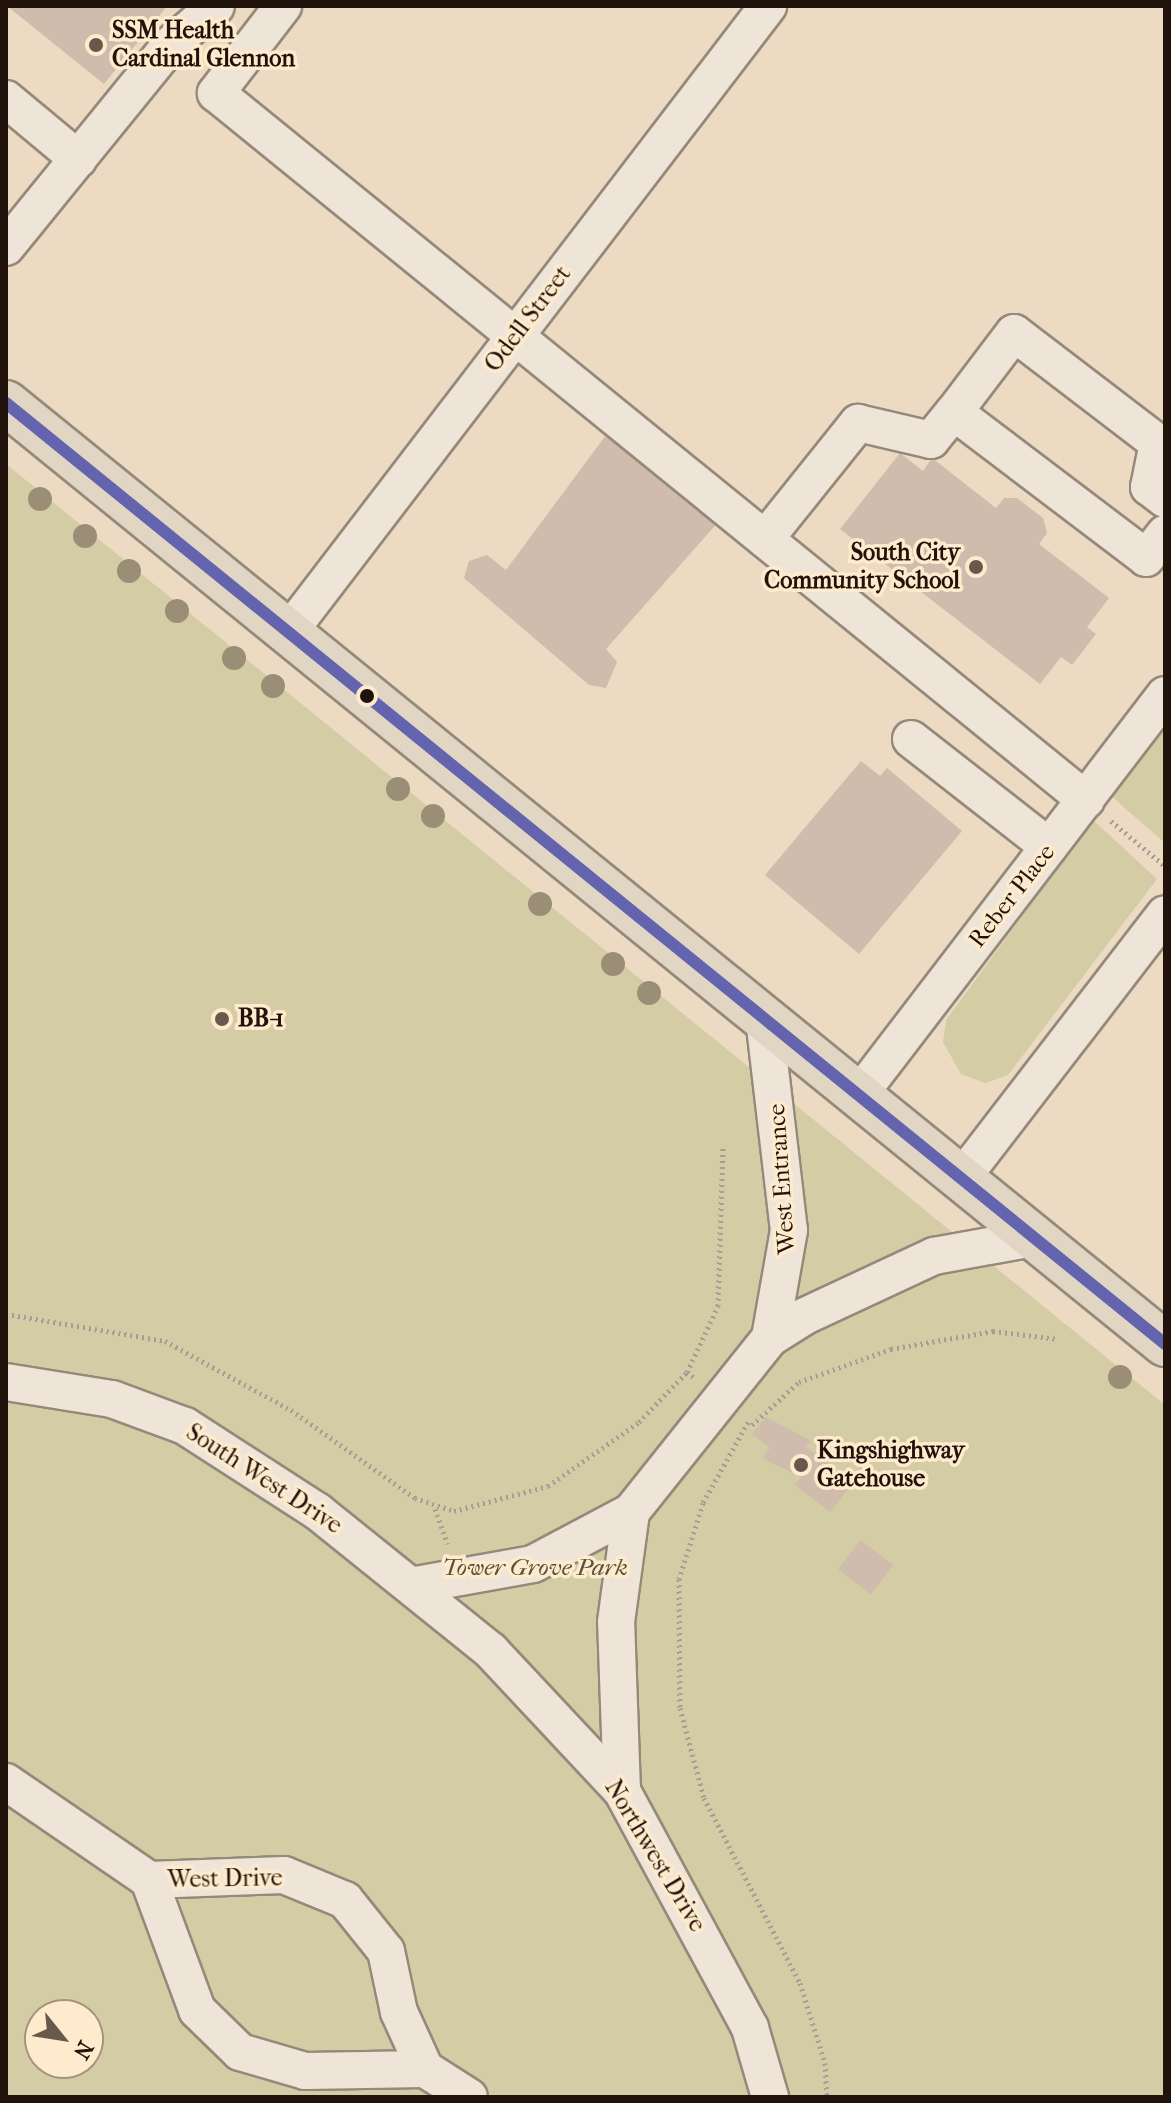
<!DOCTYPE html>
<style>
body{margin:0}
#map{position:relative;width:1171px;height:2103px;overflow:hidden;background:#ecdac2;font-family:"IM FELL French Canon",serif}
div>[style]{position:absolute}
.green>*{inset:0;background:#d3cca4}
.building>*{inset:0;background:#d0bcac;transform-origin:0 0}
.path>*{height:5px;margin-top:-2.5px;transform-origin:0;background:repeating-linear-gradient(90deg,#a59e94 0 2px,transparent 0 6px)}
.roads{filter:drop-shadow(2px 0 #95897a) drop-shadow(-2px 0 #95897a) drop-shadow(0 2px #95897a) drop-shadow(0 -2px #95897a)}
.minor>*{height:36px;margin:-18px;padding:0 18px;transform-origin:18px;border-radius:18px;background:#eee5d8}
.major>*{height:44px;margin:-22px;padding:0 22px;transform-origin:22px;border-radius:22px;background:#e1d5c3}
.bus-1>*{height:12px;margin:-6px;padding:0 6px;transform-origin:6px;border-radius:6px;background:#6364ad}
.trees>*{width:24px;height:24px;margin:-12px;border-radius:50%;background:#9b8e77}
.dots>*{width:22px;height:22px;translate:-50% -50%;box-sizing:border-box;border:4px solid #feeacc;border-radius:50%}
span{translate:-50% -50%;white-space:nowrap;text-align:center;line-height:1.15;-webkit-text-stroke:7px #feeacc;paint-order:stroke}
.poi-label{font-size:24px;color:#21130c;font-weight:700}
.left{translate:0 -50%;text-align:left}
.right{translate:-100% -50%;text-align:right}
.street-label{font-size:24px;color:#21130c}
.park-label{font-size:24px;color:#585039;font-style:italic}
.frame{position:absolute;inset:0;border:8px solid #21130c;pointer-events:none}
.north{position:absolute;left:24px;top:1999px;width:80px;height:80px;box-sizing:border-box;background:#feeacc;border:2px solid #a6947f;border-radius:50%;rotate:120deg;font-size:22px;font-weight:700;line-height:32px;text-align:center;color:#21130c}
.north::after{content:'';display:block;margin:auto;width:28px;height:36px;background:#68594c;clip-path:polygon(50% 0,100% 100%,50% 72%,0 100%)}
</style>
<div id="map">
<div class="green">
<i style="clip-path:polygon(evenodd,6px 464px,1165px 1405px,1165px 2097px,6px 2097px,6px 464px,40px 2015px,88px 2015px,88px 2063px,40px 2063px,40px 2015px)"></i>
<i style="clip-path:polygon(1165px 726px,1165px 843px,1111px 796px)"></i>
<i style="clip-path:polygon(1093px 820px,1157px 879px,1008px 1075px,985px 1083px,961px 1074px,943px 1042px,946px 1020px)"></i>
</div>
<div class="building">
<i style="clip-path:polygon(7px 6px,167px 6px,104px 84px)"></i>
<i style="clip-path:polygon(609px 431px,720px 520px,606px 649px,617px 662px,606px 688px,589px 685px,464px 578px,469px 561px,487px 555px,506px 570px)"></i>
<i style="clip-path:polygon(900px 453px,923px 471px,932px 458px,996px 508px,1004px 498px,1017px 498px,1043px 518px,1047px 533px,1039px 544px,1109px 598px,1087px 627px,1096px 634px,1072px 665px,1061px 657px,1040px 684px,840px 529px)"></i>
<i style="clip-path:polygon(861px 761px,880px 776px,887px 768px,962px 831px,859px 954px,765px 875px)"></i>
<i style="clip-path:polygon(766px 1417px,811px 1441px,806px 1447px,853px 1483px,830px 1512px,795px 1485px,801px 1477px,762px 1458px,770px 1448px,752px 1434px)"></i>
<i style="left:861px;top:1540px;width:41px;height:37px;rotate:38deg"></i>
</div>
<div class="path">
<i style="left:1111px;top:821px;width:70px;rotate:39.8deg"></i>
<i style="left:6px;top:1314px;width:161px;rotate:9.6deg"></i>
<i style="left:165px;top:1341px;width:144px;rotate:28.7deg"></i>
<i style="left:291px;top:1410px;width:152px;rotate:35.4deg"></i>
<i style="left:415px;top:1498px;width:41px;rotate:18.4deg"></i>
<i style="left:454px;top:1511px;width:97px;rotate:-14.9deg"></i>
<i style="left:548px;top:1486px;width:111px;rotate:-35.1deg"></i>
<i style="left:639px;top:1422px;width:69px;rotate:-46.2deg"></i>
<i style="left:687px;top:1372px;width:8px;rotate:40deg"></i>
<i style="left:687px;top:1372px;width:73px;rotate:-64.8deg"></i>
<i style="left:718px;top:1306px;width:160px;rotate:-88.2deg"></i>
<i style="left:748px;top:1422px;width:93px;rotate:119.1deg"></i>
<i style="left:703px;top:1503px;width:80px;rotate:107.5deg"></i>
<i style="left:679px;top:1579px;width:129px;rotate:89.6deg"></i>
<i style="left:680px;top:1708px;width:93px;rotate:75.1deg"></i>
<i style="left:704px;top:1798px;width:208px;rotate:62.6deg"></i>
<i style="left:800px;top:1983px;width:84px;rotate:72.6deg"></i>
<i style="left:825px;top:2063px;width:34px;rotate:87deg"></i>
<i style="left:752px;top:1425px;width:64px;rotate:-42.5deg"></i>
<i style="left:799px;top:1382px;width:98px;rotate:-19.7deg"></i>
<i style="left:891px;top:1349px;width:104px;rotate:-10deg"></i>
<i style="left:993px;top:1331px;width:65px;rotate:7deg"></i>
<i style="left:435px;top:1509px;width:37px;rotate:70deg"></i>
</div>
<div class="roads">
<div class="minor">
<i style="left:283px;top:6px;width:110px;rotate:127.6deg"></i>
<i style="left:216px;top:93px;width:1121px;rotate:39.1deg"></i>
<i style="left:6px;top:99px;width:94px;rotate:39.8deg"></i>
<i style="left:6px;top:247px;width:260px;rotate:-50.9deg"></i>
<i style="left:170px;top:45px;width:60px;rotate:-40.3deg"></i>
<i style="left:1165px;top:499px;width:20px;rotate:-143deg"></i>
<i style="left:1149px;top:487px;width:45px;rotate:-78.4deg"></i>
<i style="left:1158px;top:443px;width:181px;rotate:-142.6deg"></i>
<i style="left:1014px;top:333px;width:99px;rotate:127.2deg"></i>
<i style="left:954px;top:412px;width:241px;rotate:37.2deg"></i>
<i style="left:1146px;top:558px;width:31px;rotate:-52deg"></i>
<i style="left:765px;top:539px;width:149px;rotate:-51.3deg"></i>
<i style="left:858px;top:423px;width:75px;rotate:13.1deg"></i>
<i style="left:931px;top:440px;width:36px;rotate:-51deg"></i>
<i style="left:288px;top:633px;width:790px;rotate:-52.56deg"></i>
<i style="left:911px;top:739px;width:175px;rotate:38deg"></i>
<i style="left:764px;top:1018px;width:213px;rotate:83.3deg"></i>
<i style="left:789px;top:1230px;width:110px;rotate:100deg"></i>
<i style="left:858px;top:1096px;width:505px;rotate:-52.56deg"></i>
<i style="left:961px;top:1179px;width:334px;rotate:-52.4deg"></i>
<i style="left:6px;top:1382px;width:107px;rotate:9.1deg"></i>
<i style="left:112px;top:1399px;width:78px;rotate:20.3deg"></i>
<i style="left:185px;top:1426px;width:157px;rotate:32.8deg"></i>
<i style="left:317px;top:1511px;width:223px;rotate:38.8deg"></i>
<i style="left:491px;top:1651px;width:192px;rotate:46.9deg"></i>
<i style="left:622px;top:1791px;width:269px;rotate:61.6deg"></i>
<i style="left:750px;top:2028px;width:72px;rotate:73.8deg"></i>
<i style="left:416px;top:1585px;width:119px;rotate:-10.2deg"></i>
<i style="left:533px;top:1564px;width:111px;rotate:-28deg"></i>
<i style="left:631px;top:1512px;width:223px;rotate:-51.4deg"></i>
<i style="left:770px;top:1338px;width:39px;rotate:-32deg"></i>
<i style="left:803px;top:1317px;width:145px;rotate:-25deg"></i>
<i style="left:934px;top:1256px;width:101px;rotate:-10.3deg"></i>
<i style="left:6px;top:1782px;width:173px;rotate:34.4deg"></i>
<i style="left:149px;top:1880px;width:139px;rotate:69.7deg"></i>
<i style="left:197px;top:2010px;width:60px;rotate:44.3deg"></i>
<i style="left:240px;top:2052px;width:68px;rotate:16.3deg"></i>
<i style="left:305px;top:2071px;width:120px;rotate:-1deg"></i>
<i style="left:425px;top:2069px;width:52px;rotate:32.5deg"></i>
<i style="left:622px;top:1791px;width:169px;rotate:-92deg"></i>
<i style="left:616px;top:1622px;width:111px;rotate:-82.2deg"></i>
<i style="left:149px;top:1880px;width:135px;rotate:-2.1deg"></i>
<i style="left:284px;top:1875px;width:66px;rotate:22.3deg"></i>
<i style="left:345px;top:1900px;width:65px;rotate:51.2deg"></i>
<i style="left:386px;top:1951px;width:62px;rotate:78deg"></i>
<i style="left:399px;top:2012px;width:63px;rotate:65.5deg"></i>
</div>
<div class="major">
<i style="left:6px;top:403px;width:1493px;rotate:39.07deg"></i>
</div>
</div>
<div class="bus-1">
<i style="left:6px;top:403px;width:1493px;rotate:39.07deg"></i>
</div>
<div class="trees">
<i style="left:40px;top:499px"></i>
<i style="left:85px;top:536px"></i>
<i style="left:129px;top:571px"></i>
<i style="left:177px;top:611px"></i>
<i style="left:234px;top:658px"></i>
<i style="left:273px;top:686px"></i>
<i style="left:398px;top:789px"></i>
<i style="left:433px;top:816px"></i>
<i style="left:540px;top:904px"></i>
<i style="left:613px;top:964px"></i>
<i style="left:649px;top:993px"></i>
<i style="left:1120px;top:1377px"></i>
</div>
<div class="dots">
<i style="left:96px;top:45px;background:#68594c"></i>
<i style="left:976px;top:567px;background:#68594c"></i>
<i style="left:367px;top:696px;background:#21130c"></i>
<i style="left:222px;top:1019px;background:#68594c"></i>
<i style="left:801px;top:1465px;background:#68594c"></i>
</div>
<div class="poi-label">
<span class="left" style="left:112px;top:45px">SSM Health<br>Cardinal Glennon</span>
<span class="right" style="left:960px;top:567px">South City<br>Community School</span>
<span class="left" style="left:238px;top:1019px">BB-1</span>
<span class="left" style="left:817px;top:1465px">Kingshighway<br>Gatehouse</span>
</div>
<div class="street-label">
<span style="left:528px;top:319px;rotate:-53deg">Odell Street</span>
<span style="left:1012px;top:896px;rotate:-52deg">Reber Place</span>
<span style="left:782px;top:1179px;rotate:-94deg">West Entrance</span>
<span style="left:264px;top:1479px;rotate:33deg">South West Drive</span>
<span style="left:655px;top:1856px;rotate:59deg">Northwest Drive</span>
<span style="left:225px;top:1879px;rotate:-1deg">West Drive</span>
</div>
<div class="park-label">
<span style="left:535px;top:1568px">Tower Grove Park</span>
</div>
<div class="frame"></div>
<div class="north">N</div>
</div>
